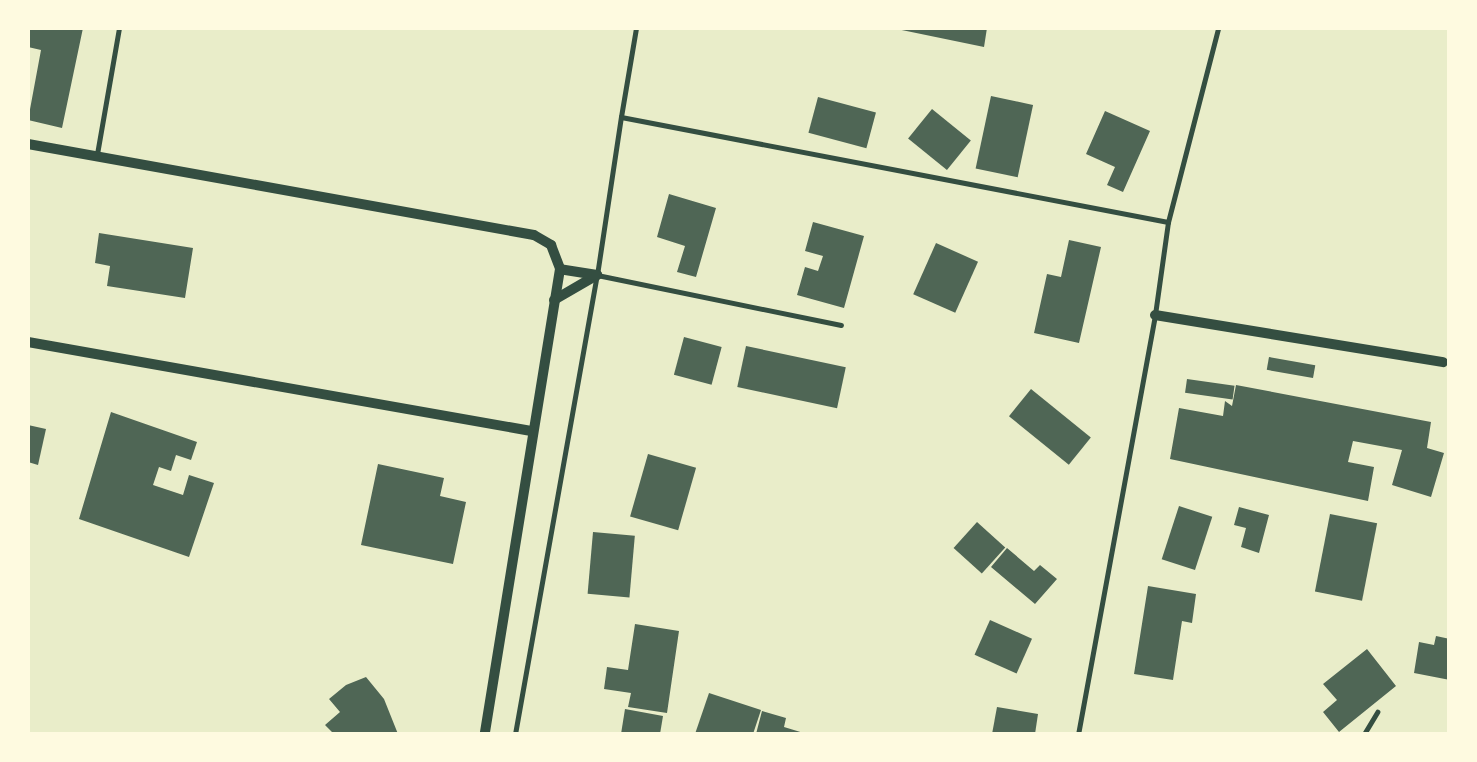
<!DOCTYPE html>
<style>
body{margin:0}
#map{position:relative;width:1477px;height:762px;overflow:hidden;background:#e9edc9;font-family:"DejaVu Sans",sans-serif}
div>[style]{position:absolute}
.building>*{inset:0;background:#4f6655;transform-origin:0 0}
.service>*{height:5px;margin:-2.5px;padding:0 2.5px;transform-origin:2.5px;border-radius:2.5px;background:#344e41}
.minor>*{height:10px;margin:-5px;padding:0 5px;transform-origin:5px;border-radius:5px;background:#344e41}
span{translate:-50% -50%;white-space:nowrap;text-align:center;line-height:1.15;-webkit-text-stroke:8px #fefae0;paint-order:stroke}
.frame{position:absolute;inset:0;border:30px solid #fefae0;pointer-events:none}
</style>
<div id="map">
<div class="building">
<i style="clip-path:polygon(28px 28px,83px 28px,62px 128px,28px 120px,41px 50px,28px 47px)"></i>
<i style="clip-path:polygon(892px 28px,987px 28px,984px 47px)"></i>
<i style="left:991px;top:96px;width:43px;height:74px;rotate:12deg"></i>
<i style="left:818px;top:97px;width:60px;height:37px;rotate:15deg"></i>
<i style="left:932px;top:109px;width:50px;height:38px;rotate:39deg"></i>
<i style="clip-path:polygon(1105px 111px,1150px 131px,1123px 192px,1107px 185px,1115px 167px,1086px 154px)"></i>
<i style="clip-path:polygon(669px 194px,716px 208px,696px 277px,677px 272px,685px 246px,657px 237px)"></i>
<i style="clip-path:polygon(813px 222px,864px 236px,844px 308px,797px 295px,805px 267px,818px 271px,823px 256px,805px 251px)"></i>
<i style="clip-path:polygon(99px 233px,193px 248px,185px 298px,107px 286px,110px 266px,95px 263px)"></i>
<i style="clip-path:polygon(1069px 240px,1101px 247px,1079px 343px,1034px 333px,1047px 274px,1061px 277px)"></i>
<i style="left:936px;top:243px;width:46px;height:56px;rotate:24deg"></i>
<i style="left:684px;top:337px;width:39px;height:39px;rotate:15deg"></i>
<i style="left:746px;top:346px;width:102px;height:42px;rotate:12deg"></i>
<i style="left:1269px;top:357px;width:47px;height:13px;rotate:10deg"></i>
<i style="left:1187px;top:379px;width:48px;height:14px;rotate:8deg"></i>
<i style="clip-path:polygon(1236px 385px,1431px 422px,1427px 448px,1444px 453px,1431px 497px,1392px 485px,1402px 450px,1353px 441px,1348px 462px,1374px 467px,1368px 501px,1170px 459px,1179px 408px,1223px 416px,1225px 401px,1232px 406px)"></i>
<i style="left:1031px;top:389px;width:77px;height:35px;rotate:39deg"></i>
<i style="clip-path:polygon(111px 412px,197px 442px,191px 460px,176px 455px,171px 471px,159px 467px,153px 485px,183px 495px,189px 475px,214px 483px,189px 557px,79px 519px)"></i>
<i style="clip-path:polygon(28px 425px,46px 429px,38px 465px,28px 462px)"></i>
<i style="left:648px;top:454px;width:50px;height:65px;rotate:16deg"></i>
<i style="clip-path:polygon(378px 464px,444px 478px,440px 496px,466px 502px,453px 564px,361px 545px)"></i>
<i style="left:1179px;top:506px;width:35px;height:56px;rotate:18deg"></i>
<i style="clip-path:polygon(1239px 507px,1269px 515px,1259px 553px,1241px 547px,1246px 528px,1234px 525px)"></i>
<i style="left:1330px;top:514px;width:48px;height:79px;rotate:11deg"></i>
<i style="left:977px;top:522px;width:38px;height:35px;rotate:42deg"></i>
<i style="left:593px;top:532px;width:42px;height:62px;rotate:5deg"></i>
<i style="clip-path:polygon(1007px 548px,1034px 571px,1040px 565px,1057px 579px,1035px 604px,991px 567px)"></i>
<i style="clip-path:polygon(1148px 586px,1196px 594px,1192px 623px,1182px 621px,1173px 680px,1134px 674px)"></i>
<i style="left:990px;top:620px;width:46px;height:38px;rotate:24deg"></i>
<i style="clip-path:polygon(635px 624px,679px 631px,667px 713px,628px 707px,631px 693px,604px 689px,607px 667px,628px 670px)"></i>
<i style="clip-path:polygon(1436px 636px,1450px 639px,1450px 680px,1414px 673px,1419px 642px,1434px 645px)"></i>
<i style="clip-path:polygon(1367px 649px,1396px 686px,1339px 732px,1323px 712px,1337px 700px,1323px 684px)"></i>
<i style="clip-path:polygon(366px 677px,384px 699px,398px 734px,334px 734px,325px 725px,340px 712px,329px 699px,346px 685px)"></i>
<i style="clip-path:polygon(709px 693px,761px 710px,753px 734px,695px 734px)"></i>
<i style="clip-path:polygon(997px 707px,1038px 714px,1035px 734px,992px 734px)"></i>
<i style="clip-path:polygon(625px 709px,663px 716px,660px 734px,621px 734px)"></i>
<i style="clip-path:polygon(762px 711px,786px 718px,784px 727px,807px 734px,756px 734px)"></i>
</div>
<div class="service">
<i style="left:636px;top:28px;width:90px;rotate:99.6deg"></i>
<i style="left:621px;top:117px;width:557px;rotate:10.87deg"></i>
<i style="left:1168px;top:222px;width:94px;rotate:98deg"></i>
<i style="left:1155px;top:315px;width:426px;rotate:100.4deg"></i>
<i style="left:97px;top:154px;width:128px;rotate:-80.1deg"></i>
<i style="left:1168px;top:222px;width:200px;rotate:-75.5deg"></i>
<i style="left:597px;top:275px;width:249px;rotate:11.6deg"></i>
<i style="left:515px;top:734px;width:466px;rotate:-79.9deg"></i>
<i style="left:597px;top:275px;width:160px;rotate:-81.4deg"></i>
<i style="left:1364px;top:734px;width:26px;rotate:-59deg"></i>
</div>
<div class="minor">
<i style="left:28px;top:144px;width:514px;rotate:10.2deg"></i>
<i style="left:534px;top:235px;width:20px;rotate:30deg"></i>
<i style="left:551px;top:245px;width:26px;rotate:69deg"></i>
<i style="left:560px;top:269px;width:471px;rotate:99.2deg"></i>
<i style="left:554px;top:300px;width:50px;rotate:-30.2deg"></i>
<i style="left:597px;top:275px;width:37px;rotate:-171deg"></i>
<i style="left:1155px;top:315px;width:292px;rotate:9.3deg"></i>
<i style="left:28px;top:342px;width:511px;rotate:10.03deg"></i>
</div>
<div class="frame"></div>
</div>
